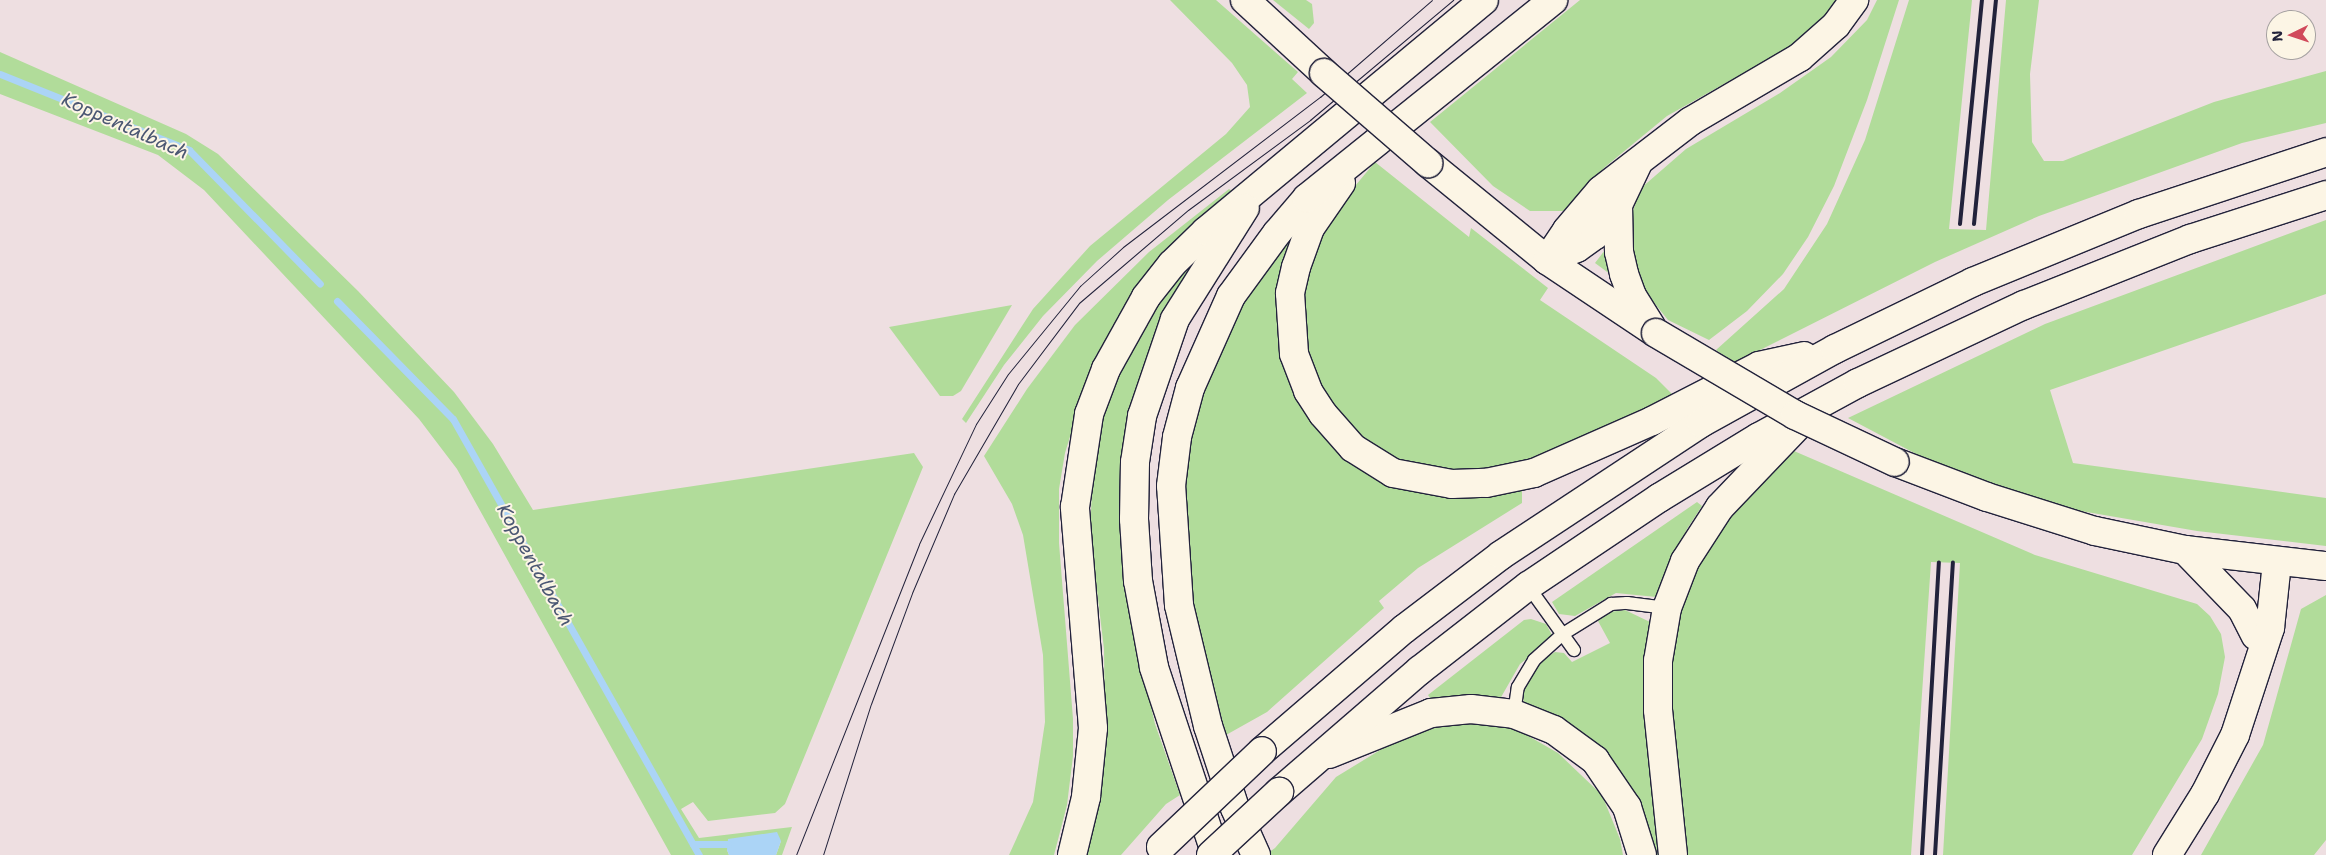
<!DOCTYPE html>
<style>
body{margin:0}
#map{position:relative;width:2326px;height:855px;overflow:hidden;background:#eedfe1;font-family:"Shantell Sans",sans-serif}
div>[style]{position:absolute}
.green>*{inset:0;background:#b1dc9a}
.water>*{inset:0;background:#abd4f6}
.stream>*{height:7px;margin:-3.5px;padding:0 3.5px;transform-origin:3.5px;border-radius:3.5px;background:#abd4f6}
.roads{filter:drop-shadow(1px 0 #22223b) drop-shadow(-1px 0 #22223b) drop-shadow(0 1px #22223b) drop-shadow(0 -1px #22223b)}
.lane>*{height:12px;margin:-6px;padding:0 6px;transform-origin:6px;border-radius:6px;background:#fcf5e5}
.secondary>*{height:28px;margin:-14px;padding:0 14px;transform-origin:14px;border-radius:14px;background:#fcf5e5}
.highway>*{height:28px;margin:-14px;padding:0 14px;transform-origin:14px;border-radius:14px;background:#fcf5e5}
.tram>*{height:1px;margin:-0.5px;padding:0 0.5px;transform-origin:0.5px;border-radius:0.5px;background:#22223b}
.rail>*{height:4px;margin:-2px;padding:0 2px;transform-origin:2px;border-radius:2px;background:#22223b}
.bridges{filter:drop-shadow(1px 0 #22223b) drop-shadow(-1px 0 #22223b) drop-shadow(0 1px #22223b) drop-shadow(0 -1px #22223b)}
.secondary-bridge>*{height:28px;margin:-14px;padding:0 14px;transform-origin:14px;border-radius:14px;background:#fcf5e5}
.highway-bridge>*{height:28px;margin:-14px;padding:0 14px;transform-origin:14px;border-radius:14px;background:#fcf5e5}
span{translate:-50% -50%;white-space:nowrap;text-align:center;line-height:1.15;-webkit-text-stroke:4px #fcf5e5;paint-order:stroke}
.water-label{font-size:19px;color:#4b5773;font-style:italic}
.north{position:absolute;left:2266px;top:10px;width:50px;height:50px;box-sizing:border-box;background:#fcf5e5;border:1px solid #a5a1a1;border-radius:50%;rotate:266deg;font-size:14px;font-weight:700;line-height:20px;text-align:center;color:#22223b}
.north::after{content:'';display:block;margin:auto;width:18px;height:22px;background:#d1495b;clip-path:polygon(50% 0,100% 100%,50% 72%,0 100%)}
</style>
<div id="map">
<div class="green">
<i style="clip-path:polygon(1170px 0,1216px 0,1298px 72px,1292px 79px,1307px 93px,1168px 200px,1097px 261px,1043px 316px,1004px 365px,966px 423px,962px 419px,1033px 309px,1090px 246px,1226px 134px,1250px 107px,1247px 85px,1232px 63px)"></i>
<i style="clip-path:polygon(1273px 0,1306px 0,1312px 4px,1314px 23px,1309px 29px)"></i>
<i style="clip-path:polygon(1580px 0,1839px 0,1802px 40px,1667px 116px,1605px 167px,1563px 211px,1530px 211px,1493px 186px,1430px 122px)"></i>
<i style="clip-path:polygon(1877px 0,1899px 0,1867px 100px,1834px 186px,1808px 237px,1783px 274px,1747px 311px,1709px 340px,1668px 320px,1639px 284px,1631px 245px,1631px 217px,1640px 189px,1686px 149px,1780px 93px,1831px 57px,1867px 20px)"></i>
<i style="clip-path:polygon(1909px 0,1972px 0,1949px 229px,1986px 230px,2006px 0,2039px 0,2030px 74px,2032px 142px,2044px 161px,2063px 161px,2214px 102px,2326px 71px,2326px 123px,2242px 143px,2039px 216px,1935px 262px,1734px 363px,1716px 350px,1784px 289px,1827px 224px,1865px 140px)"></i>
<i style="clip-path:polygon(0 52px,186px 134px,218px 154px,358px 291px,454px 392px,493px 444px,533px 510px,914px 453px,923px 467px,785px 804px,775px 813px,708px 821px,693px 802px,681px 809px,699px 838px,792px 827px,782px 855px,776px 855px,781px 841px,727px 850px,729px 855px,671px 855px,457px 469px,419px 419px,204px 190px,158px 155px,0 94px)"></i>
<i style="clip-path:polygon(1375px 162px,1469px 237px,1471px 228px,1548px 288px,1540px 300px,1656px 378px,1676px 398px,1595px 438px,1496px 472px,1410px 470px,1361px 442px,1324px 402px,1305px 353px,1299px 289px,1316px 233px)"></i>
<i style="clip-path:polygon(1229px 189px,1232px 191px,1182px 237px,1135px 293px,1093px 362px,1065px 453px,1059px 489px,1059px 543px,1073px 719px,1073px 756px,1067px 805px,1054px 855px,1009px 855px,1033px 802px,1045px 722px,1043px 655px,1023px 535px,1012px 504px,984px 456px,1027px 389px,1075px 325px,1149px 252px)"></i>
<i style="clip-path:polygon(2326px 220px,2326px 294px,2050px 390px,2073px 463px,2326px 498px,2326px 546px,2197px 531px,2075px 510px,1995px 487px,1937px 465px,1848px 418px,2045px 324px)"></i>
<i style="clip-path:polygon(1290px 235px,1297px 240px,1279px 305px,1337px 447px,1522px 489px,1522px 503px,1418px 568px,1379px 601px,1384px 608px,1267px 712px,1226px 735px,1191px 599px,1179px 504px,1186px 442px,1205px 375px,1237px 307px)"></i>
<i style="clip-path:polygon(1608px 246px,1614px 277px,1595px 263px)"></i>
<i style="clip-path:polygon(1194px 255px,1199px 259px,1147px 362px,1131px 619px,1155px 724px,1180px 795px,1166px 804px,1121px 855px,1082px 855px,1097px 813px,1105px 737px,1104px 649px,1090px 532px,1093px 469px,1104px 411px,1115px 375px,1149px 313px)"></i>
<i style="clip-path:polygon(1012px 305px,961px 391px,953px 396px,940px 396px,889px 327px)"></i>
<i style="clip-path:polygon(1794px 451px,2035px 555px,2197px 604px,2210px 616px,2221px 634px,2225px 657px,2218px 694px,2202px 739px,2132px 855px,1943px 855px,1960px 563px,1931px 562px,1911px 855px,1685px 855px,1673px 748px,1668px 642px,1694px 560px,1751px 484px)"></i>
<i style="clip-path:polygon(1697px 502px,1702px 506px,1687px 529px,1656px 597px,1616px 593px,1575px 616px,1559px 614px,1552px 602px)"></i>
<i style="clip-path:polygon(2326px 595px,2326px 840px,2314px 855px,2201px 855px,2263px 745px,2301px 609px)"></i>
<i style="clip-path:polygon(1625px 610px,1650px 622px,1644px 669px,1662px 855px,1650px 855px,1622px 776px,1598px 744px,1524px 705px,1522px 689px,1538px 663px,1555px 652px,1564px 653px,1572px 662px,1610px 643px,1598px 621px,1609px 612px)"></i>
<i style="clip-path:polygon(1531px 619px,1546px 624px,1552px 635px,1548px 642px,1520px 664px,1500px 699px,1432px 701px,1428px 695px,1524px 620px)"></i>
<i style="clip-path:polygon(1467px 722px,1516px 729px,1558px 753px,1602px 795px,1620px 839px,1623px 855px,1265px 855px,1275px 848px,1336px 777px,1408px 733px)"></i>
</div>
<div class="water">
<i style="clip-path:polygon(777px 832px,781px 841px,776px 855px,729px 855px,727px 850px,728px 839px)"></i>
</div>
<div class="stream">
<i style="left:0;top:74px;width:204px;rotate:21.9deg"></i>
<i style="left:189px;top:150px;width:187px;rotate:45.6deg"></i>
<i style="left:337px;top:301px;width:165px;rotate:45.5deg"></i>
<i style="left:453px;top:419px;width:501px;rotate:60.57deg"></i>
<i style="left:693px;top:844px;width:35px"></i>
</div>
<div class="roads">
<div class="lane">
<i style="left:1528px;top:586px;width:79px;rotate:54.3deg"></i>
<i style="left:1514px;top:714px;width:27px;rotate:-82deg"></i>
<i style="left:1518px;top:687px;width:31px;rotate:-59deg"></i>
<i style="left:1534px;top:660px;width:39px;rotate:-42deg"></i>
<i style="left:1563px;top:634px;width:57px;rotate:-32deg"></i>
<i style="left:1611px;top:604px;width:16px;rotate:-4deg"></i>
<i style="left:1627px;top:603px;width:40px;rotate:7.1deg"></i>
</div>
<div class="secondary">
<i style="left:1245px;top:0;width:108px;rotate:42.7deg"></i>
<i style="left:1428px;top:163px;width:154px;rotate:39.2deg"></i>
<i style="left:1547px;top:260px;width:131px;rotate:33.8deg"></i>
<i style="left:1618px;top:205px;width:47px;rotate:88.8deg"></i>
<i style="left:1619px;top:252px;width:23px;rotate:77deg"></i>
<i style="left:1624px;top:274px;width:23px;rotate:70deg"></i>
<i style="left:1632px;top:296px;width:36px;rotate:58deg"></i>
<i style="left:1547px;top:260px;width:36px;rotate:-56deg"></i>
<i style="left:1567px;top:230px;width:52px;rotate:-49.6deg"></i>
<i style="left:1601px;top:190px;width:113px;rotate:-37.5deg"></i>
<i style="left:1691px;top:121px;width:126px;rotate:-30.4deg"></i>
<i style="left:1800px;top:57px;width:48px;rotate:-41.6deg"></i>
<i style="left:1836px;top:25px;width:31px;rotate:-54deg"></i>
<i style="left:1547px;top:260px;width:32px;rotate:-22deg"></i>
<i style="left:1577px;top:248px;width:22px;rotate:-36deg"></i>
<i style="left:1595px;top:235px;width:38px;rotate:-53deg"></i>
<i style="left:1618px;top:205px;width:44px;rotate:-64.6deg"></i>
<i style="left:1895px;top:462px;width:98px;rotate:20.8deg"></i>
<i style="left:1987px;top:497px;width:113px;rotate:17.5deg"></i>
<i style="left:2095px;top:531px;width:92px;rotate:11.9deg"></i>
<i style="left:2185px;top:550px;width:142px;rotate:6.5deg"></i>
<i style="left:2185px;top:550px;width:82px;rotate:46deg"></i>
<i style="left:2242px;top:609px;width:30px;rotate:63deg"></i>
<i style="left:2167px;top:855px;width:72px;rotate:-58.1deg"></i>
<i style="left:2205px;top:794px;width:66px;rotate:-63deg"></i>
<i style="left:2235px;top:735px;width:113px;rotate:-71.9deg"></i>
<i style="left:2270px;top:628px;width:66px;rotate:-83.9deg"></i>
</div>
<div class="highway">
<i style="left:1341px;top:183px;width:55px;rotate:124.6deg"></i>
<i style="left:1310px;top:228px;width:41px;rotate:109.7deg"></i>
<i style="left:1296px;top:267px;width:27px;rotate:103deg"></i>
<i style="left:1290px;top:293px;width:61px;rotate:86.2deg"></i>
<i style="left:1294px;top:354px;width:40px;rotate:69deg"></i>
<i style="left:1308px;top:391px;width:27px;rotate:57deg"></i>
<i style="left:1323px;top:414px;width:45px;rotate:48.6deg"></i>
<i style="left:1353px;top:448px;width:47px;rotate:32deg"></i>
<i style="left:1393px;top:473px;width:60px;rotate:10.6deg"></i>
<i style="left:1452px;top:484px;width:34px;rotate:-2deg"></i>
<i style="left:1486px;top:483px;width:49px;rotate:-11.8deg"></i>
<i style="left:1534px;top:473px;width:129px;rotate:-23.8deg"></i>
<i style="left:1652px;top:421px;width:120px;rotate:-27.2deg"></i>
<i style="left:1759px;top:366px;width:46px;rotate:-12.5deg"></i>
<i style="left:1262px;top:751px;width:187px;rotate:-40.7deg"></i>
<i style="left:1404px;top:629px;width:122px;rotate:-37.3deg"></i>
<i style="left:1501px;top:555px;width:240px;rotate:-33.4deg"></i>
<i style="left:1701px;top:423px;width:153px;rotate:-28.9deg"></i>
<i style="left:1835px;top:349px;width:153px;rotate:-25.9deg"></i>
<i style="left:1973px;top:282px;width:179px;rotate:-22.3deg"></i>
<i style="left:2139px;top:214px;width:197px;rotate:-18.3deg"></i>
<i style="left:1329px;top:754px;width:110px;rotate:-21.9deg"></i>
<i style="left:1431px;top:713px;width:40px;rotate:-5.7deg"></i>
<i style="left:1471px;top:709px;width:43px;rotate:6.6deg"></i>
<i style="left:1514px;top:714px;width:43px;rotate:21.8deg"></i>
<i style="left:1554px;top:730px;width:51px;rotate:36.2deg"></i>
<i style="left:1595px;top:760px;width:57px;rotate:55.8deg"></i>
<i style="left:1627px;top:807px;width:50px;rotate:72.6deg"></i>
<i style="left:1279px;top:792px;width:186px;rotate:-40.9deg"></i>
<i style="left:1420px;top:670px;width:137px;rotate:-37.9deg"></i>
<i style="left:1528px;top:586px;width:158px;rotate:-33.9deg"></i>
<i style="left:1659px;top:498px;width:117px;rotate:-31.4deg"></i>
<i style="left:1759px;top:437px;width:113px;rotate:-28.6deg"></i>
<i style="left:1858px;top:383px;width:183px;rotate:-25.2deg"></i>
<i style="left:2024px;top:305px;width:179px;rotate:-21.7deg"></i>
<i style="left:2190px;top:239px;width:143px;rotate:-17.9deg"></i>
<i style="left:1072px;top:855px;width:60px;rotate:-76.4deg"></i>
<i style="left:1086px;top:797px;width:69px;rotate:-84.2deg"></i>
<i style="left:1093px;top:728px;width:222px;rotate:-94.7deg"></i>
<i style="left:1075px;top:507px;width:94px;rotate:-81.4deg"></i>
<i style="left:1089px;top:414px;width:48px;rotate:-69.3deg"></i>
<i style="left:1106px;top:369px;width:82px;rotate:-60.9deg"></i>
<i style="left:1146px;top:297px;width:42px;rotate:-51.8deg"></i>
<i style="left:1172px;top:264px;width:47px;rotate:-44.1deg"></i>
<i style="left:1206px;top:231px;width:361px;rotate:-39.7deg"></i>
<i style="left:1216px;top:855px;width:198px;rotate:-108.3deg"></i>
<i style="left:1154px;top:667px;width:87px;rotate:-100.5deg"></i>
<i style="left:1138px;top:581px;width:62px;rotate:-93.7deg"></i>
<i style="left:1134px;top:519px;width:57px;rotate:-89deg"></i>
<i style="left:1135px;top:462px;width:47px;rotate:-81.3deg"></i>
<i style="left:1142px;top:416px;width:102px;rotate:-71.2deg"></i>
<i style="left:1175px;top:319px;width:131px;rotate:-57.8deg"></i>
<i style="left:1256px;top:855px;width:51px;rotate:-114.1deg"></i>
<i style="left:1235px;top:808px;width:86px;rotate:-108.2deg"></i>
<i style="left:1208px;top:726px;width:124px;rotate:-103.5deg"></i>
<i style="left:1179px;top:605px;width:119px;rotate:-93.8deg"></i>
<i style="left:1171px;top:486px;width:49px;rotate:-83deg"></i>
<i style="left:1177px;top:437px;width:51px;rotate:-75.1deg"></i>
<i style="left:1190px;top:388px;width:101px;rotate:-66deg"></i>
<i style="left:1231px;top:296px;width:78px;rotate:-53.9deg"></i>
<i style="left:1277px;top:233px;width:46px;rotate:-49.4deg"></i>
<i style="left:1307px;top:198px;width:316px;rotate:-38.8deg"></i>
<i style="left:1673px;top:855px;width:146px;rotate:-95.9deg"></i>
<i style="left:1658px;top:710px;width:49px;rotate:-90deg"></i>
<i style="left:1658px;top:661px;width:54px;rotate:-80.4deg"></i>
<i style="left:1667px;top:608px;width:50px;rotate:-69deg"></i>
<i style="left:1685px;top:561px;width:64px;rotate:-57.1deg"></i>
<i style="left:1720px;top:507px;width:120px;rotate:-46.3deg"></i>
</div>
</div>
<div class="tram">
<i style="left:796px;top:855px;width:334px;rotate:-68.4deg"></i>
<i style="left:919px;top:544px;width:133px;rotate:-64.6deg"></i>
<i style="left:976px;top:424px;width:59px;rotate:-57.4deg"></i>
<i style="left:1008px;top:374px;width:114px;rotate:-50.7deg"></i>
<i style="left:1080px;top:286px;width:58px;rotate:-42.2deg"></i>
<i style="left:1123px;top:247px;width:248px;rotate:-37.3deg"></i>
<i style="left:1320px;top:97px;width:148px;rotate:-40.9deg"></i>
<i style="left:823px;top:855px;width:158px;rotate:-72.4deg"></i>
<i style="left:871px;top:704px;width:118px;rotate:-69.7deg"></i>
<i style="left:912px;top:593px;width:108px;rotate:-67deg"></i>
<i style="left:954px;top:494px;width:127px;rotate:-59.8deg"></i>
<i style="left:1018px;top:384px;width:101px;rotate:-53deg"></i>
<i style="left:1079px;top:303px;width:143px;rotate:-40.5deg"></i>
<i style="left:1188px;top:210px;width:152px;rotate:-36.4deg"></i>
<i style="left:1310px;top:120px;width:187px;rotate:-40deg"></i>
</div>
<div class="rail">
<i style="left:1960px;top:224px;width:225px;rotate:-84.4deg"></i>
<i style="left:1974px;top:224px;width:225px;rotate:-84.4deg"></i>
<i style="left:1922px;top:855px;width:293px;rotate:-86.7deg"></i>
<i style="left:1935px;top:855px;width:293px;rotate:-86.5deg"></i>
</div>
<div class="bridges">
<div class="secondary-bridge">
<i style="left:1324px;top:73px;width:138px;rotate:40.9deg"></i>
<i style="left:1656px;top:333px;width:161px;rotate:30.5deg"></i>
<i style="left:1795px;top:415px;width:110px;rotate:25.2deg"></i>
</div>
<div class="highway-bridge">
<i style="left:1161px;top:847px;width:139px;rotate:-43.5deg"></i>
<i style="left:1211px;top:855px;width:93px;rotate:-42.8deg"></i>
</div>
</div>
<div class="water-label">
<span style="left:125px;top:126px;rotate:24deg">Koppentalbach</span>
<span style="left:535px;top:565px;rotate:61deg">Koppentalbach</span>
</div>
<div class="north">N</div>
</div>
